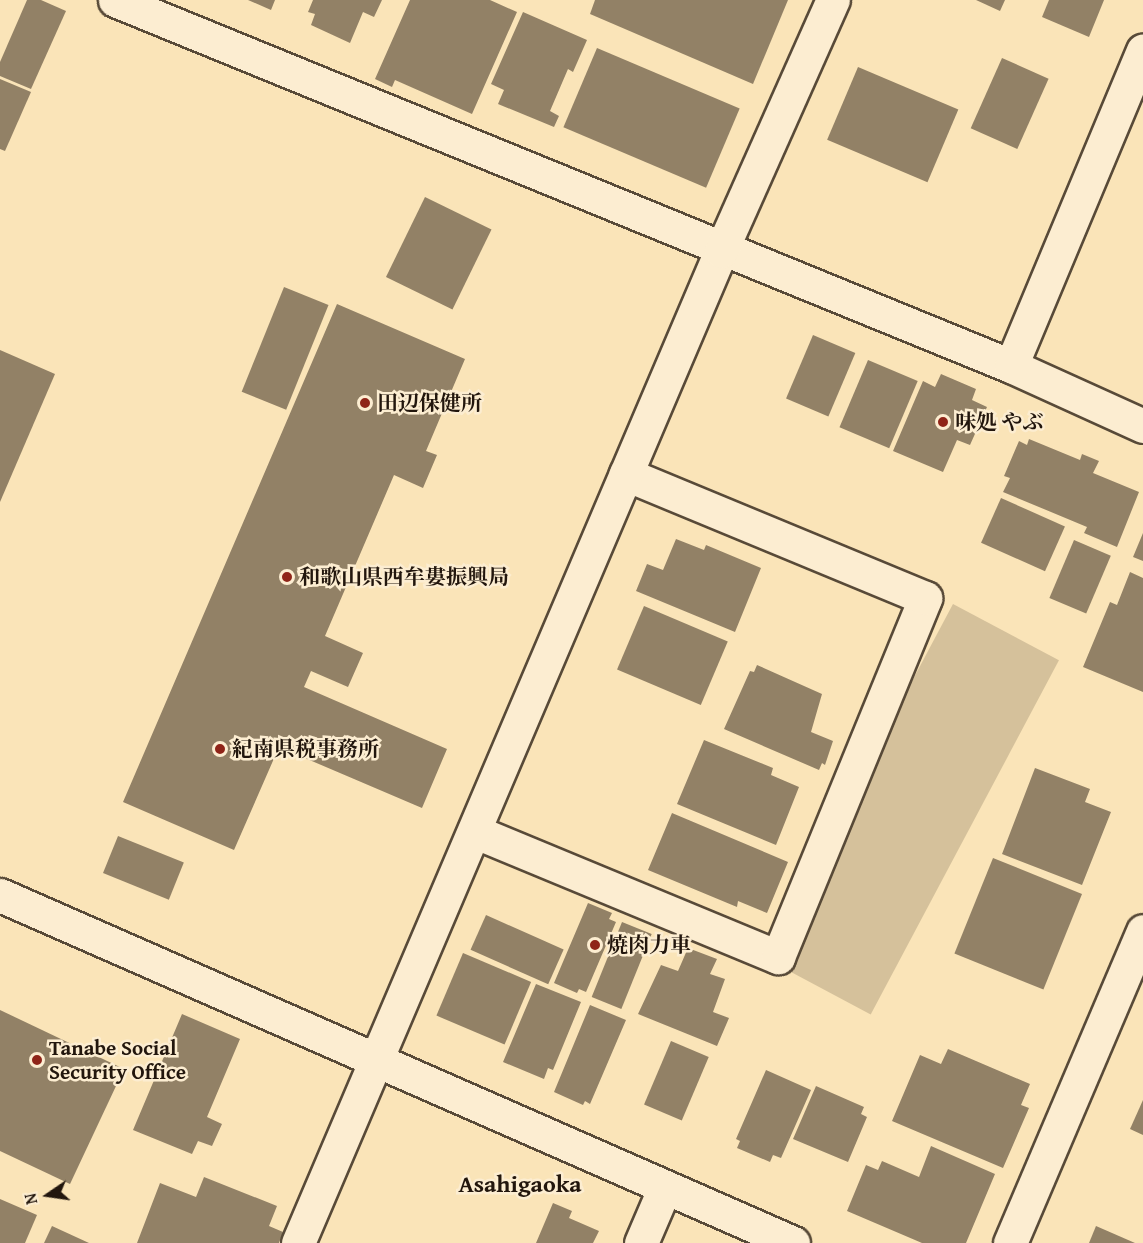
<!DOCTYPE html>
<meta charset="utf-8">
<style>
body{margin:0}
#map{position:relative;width:1143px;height:1243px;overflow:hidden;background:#fae4b8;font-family:"Gentium Book Plus","Noto Serif JP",serif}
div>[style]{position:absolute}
.green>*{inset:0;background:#d5c19b;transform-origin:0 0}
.building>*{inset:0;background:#928166;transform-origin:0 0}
.roads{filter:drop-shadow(2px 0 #584a38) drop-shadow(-2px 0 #584a38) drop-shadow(0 2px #584a38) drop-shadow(0 -2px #584a38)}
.minor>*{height:33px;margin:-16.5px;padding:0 16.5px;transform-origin:16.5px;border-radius:16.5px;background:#fcedd1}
.tertiary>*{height:33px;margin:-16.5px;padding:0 16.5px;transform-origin:16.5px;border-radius:16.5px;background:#fcedd1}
.dots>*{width:16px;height:16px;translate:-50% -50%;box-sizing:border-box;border:3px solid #fcedd1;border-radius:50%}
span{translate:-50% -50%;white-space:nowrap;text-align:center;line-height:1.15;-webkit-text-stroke:5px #fcedd1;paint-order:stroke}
.poi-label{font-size:21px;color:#22160d;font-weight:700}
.left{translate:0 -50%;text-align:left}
.quarter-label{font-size:24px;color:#22160d;font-weight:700}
.north{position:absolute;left:18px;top:1165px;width:60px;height:60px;-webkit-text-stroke:4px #fcedd1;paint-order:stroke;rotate:257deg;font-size:16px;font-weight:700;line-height:24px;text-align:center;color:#22160d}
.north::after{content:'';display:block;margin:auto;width:21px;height:27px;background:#22160d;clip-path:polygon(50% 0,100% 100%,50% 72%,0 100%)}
</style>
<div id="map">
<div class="green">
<i style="left:953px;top:604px;width:120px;height:401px;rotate:28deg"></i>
</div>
<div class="building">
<i style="clip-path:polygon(27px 0,41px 0,66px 11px,31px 89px,0 76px,0 62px)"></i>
<i style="clip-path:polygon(248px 0,275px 0,271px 10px)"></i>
<i style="clip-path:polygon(313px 0,382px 0,374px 17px,363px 12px,350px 43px,311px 25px,315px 14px,308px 12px)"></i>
<i style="clip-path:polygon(410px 0,490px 0,517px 12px,472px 114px,395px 80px,392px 87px,375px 79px)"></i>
<i style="clip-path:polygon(595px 0,788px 0,753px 84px,590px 14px)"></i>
<i style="clip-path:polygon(976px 0,1005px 0,1000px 11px)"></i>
<i style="clip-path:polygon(1049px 0,1104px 0,1089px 37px,1042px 17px)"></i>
<i style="clip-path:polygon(523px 12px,587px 40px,573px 72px,568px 69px,550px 111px,559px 116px,554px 127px,498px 104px,504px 90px,491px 84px)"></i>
<i style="left:597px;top:48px;width:155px;height:86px;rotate:23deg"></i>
<i style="left:1002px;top:58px;width:51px;height:77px;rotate:24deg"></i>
<i style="left:858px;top:67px;width:109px;height:79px;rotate:23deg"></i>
<i style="clip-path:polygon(0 79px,31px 92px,5px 151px,0 149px)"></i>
<i style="left:425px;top:197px;width:74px;height:89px;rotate:26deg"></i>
<i style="left:284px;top:287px;width:48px;height:113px;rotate:22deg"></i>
<i style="clip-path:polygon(337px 304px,465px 359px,426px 451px,437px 455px,423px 488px,394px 475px,325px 636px,363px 653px,348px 687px,311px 671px,304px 687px,447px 749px,422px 808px,279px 747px,234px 850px,123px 802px)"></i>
<i style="left:813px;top:335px;width:46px;height:69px;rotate:23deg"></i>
<i style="clip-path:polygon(0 350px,55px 374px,0 502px)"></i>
<i style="left:868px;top:360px;width:54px;height:73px;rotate:23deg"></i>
<i style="clip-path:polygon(941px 374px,976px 389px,972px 400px,987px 407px,970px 445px,957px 440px,943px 472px,893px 451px,923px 381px,935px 387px)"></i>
<i style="clip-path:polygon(1029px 439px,1080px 460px,1082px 454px,1099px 461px,1093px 473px,1139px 492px,1117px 547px,1084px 533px,1087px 527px,1003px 492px,1010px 478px,1004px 476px,1019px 441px,1027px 445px)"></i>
<i style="left:1001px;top:498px;width:70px;height:49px;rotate:24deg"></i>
<i style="clip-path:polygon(1143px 533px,1143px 561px,1133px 557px)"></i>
<i style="clip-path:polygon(676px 539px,704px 550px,706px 545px,761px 568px,735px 632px,636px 591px,647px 564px,663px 570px)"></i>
<i style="left:1074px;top:540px;width:40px;height:63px;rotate:23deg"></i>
<i style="clip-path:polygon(1130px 572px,1143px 578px,1143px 692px,1083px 667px,1110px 602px,1117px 605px)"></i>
<i style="left:644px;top:606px;width:91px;height:69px;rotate:23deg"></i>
<i style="clip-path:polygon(757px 665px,822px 694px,811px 732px,833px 741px,825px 765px,822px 763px,819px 770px,724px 729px,750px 671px,754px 672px)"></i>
<i style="clip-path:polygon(704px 740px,773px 768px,771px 775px,799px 787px,776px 845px,677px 804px)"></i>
<i style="clip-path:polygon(1035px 768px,1090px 789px,1085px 802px,1111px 812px,1082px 885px,1002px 854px)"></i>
<i style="clip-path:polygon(672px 813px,788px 862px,767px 913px,738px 901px,737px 907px,648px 870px)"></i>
<i style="left:118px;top:836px;width:71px;height:40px;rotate:22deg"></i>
<i style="left:993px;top:858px;width:96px;height:103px;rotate:22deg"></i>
<i style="clip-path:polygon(588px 903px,612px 913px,609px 919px,616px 922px,586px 992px,579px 989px,577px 993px,554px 983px)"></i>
<i style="left:486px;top:915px;width:85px;height:38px;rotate:24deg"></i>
<i style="left:622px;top:922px;width:32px;height:81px;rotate:22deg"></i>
<i style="clip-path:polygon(688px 948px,717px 959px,710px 974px,725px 979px,713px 1012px,729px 1018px,717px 1046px,638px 1014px,661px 965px,678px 971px)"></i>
<i style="left:463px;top:953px;width:74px;height:68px;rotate:23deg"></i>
<i style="clip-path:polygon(536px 984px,581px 1002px,553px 1070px,548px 1068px,544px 1079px,503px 1062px)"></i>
<i style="clip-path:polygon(590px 1005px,626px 1020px,590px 1104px,585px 1101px,583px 1105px,554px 1092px)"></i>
<i style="clip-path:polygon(0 1010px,124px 1069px,70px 1184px,0 1151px)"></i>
<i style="clip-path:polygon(182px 1014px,240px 1039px,207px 1117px,222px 1124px,212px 1146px,198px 1141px,192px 1154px,133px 1130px)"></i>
<i style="left:671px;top:1041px;width:41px;height:69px;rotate:23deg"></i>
<i style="clip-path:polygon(948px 1049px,1030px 1084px,1021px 1105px,1029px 1108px,1003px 1168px,892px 1121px,920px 1055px,941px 1064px)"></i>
<i style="clip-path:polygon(766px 1070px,811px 1090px,781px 1158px,773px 1155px,770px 1162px,737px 1148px,740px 1141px,736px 1139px)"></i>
<i style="clip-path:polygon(816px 1086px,864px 1107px,861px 1114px,867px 1117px,848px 1162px,793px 1139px)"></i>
<i style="clip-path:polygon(1143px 1100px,1143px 1135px,1130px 1129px)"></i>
<i style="clip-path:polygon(931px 1146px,995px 1174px,966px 1243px,922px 1243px,847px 1211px,866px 1165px,878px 1170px,882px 1161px,919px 1177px)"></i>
<i style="clip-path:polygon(204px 1177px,277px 1206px,269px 1226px,283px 1232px,279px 1243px,137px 1243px,160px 1183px,196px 1197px)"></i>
<i style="clip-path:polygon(0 1199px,37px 1215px,25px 1243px,0 1243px)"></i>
<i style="clip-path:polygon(553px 1203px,572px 1211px,569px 1218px,599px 1231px,593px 1243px,536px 1243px)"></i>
<i style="clip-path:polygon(52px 1226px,89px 1243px,44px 1243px)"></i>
<i style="clip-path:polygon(1096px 1226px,1135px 1243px,1089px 1243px)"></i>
</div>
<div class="roads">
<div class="minor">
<i style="left:115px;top:0;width:968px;rotate:22.22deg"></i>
<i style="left:1011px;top:366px;width:145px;rotate:24.4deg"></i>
<i style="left:1011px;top:366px;width:342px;rotate:-67.3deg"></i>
<i style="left:476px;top:832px;width:327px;rotate:22.5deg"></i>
<i style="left:778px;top:957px;width:388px;rotate:-67.7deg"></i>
<i style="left:925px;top:598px;width:324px;rotate:-157.5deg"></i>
<i style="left:0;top:895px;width:866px;rotate:23.69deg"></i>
<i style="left:298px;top:1243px;width:1078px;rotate:-66.91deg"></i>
<i style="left:721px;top:251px;width:275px;rotate:-66deg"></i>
<i style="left:641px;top:1243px;width:61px;rotate:-66.8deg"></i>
</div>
<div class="tertiary">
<i style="left:1010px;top:1243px;width:339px;rotate:-66.9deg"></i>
</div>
</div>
<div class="dots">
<i style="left:365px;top:403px;background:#8f2418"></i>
<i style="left:943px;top:422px;background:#8f2418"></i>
<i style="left:287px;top:577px;background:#8f2418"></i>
<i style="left:220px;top:749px;background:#8f2418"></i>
<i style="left:595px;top:945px;background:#8f2418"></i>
<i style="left:37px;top:1060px;background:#8f2418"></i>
</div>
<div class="poi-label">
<span class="left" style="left:377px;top:403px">田辺保健所</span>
<span class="left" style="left:955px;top:422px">味処 やぶ</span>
<span class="left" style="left:299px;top:577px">和歌山県西牟婁振興局</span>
<span class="left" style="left:232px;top:749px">紀南県税事務所</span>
<span class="left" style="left:607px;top:945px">焼肉力車</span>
<span class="left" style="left:49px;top:1060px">Tanabe Social<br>Security Office</span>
</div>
<div class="quarter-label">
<span style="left:520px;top:1184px">Asahigaoka</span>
</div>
<div class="north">N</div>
</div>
